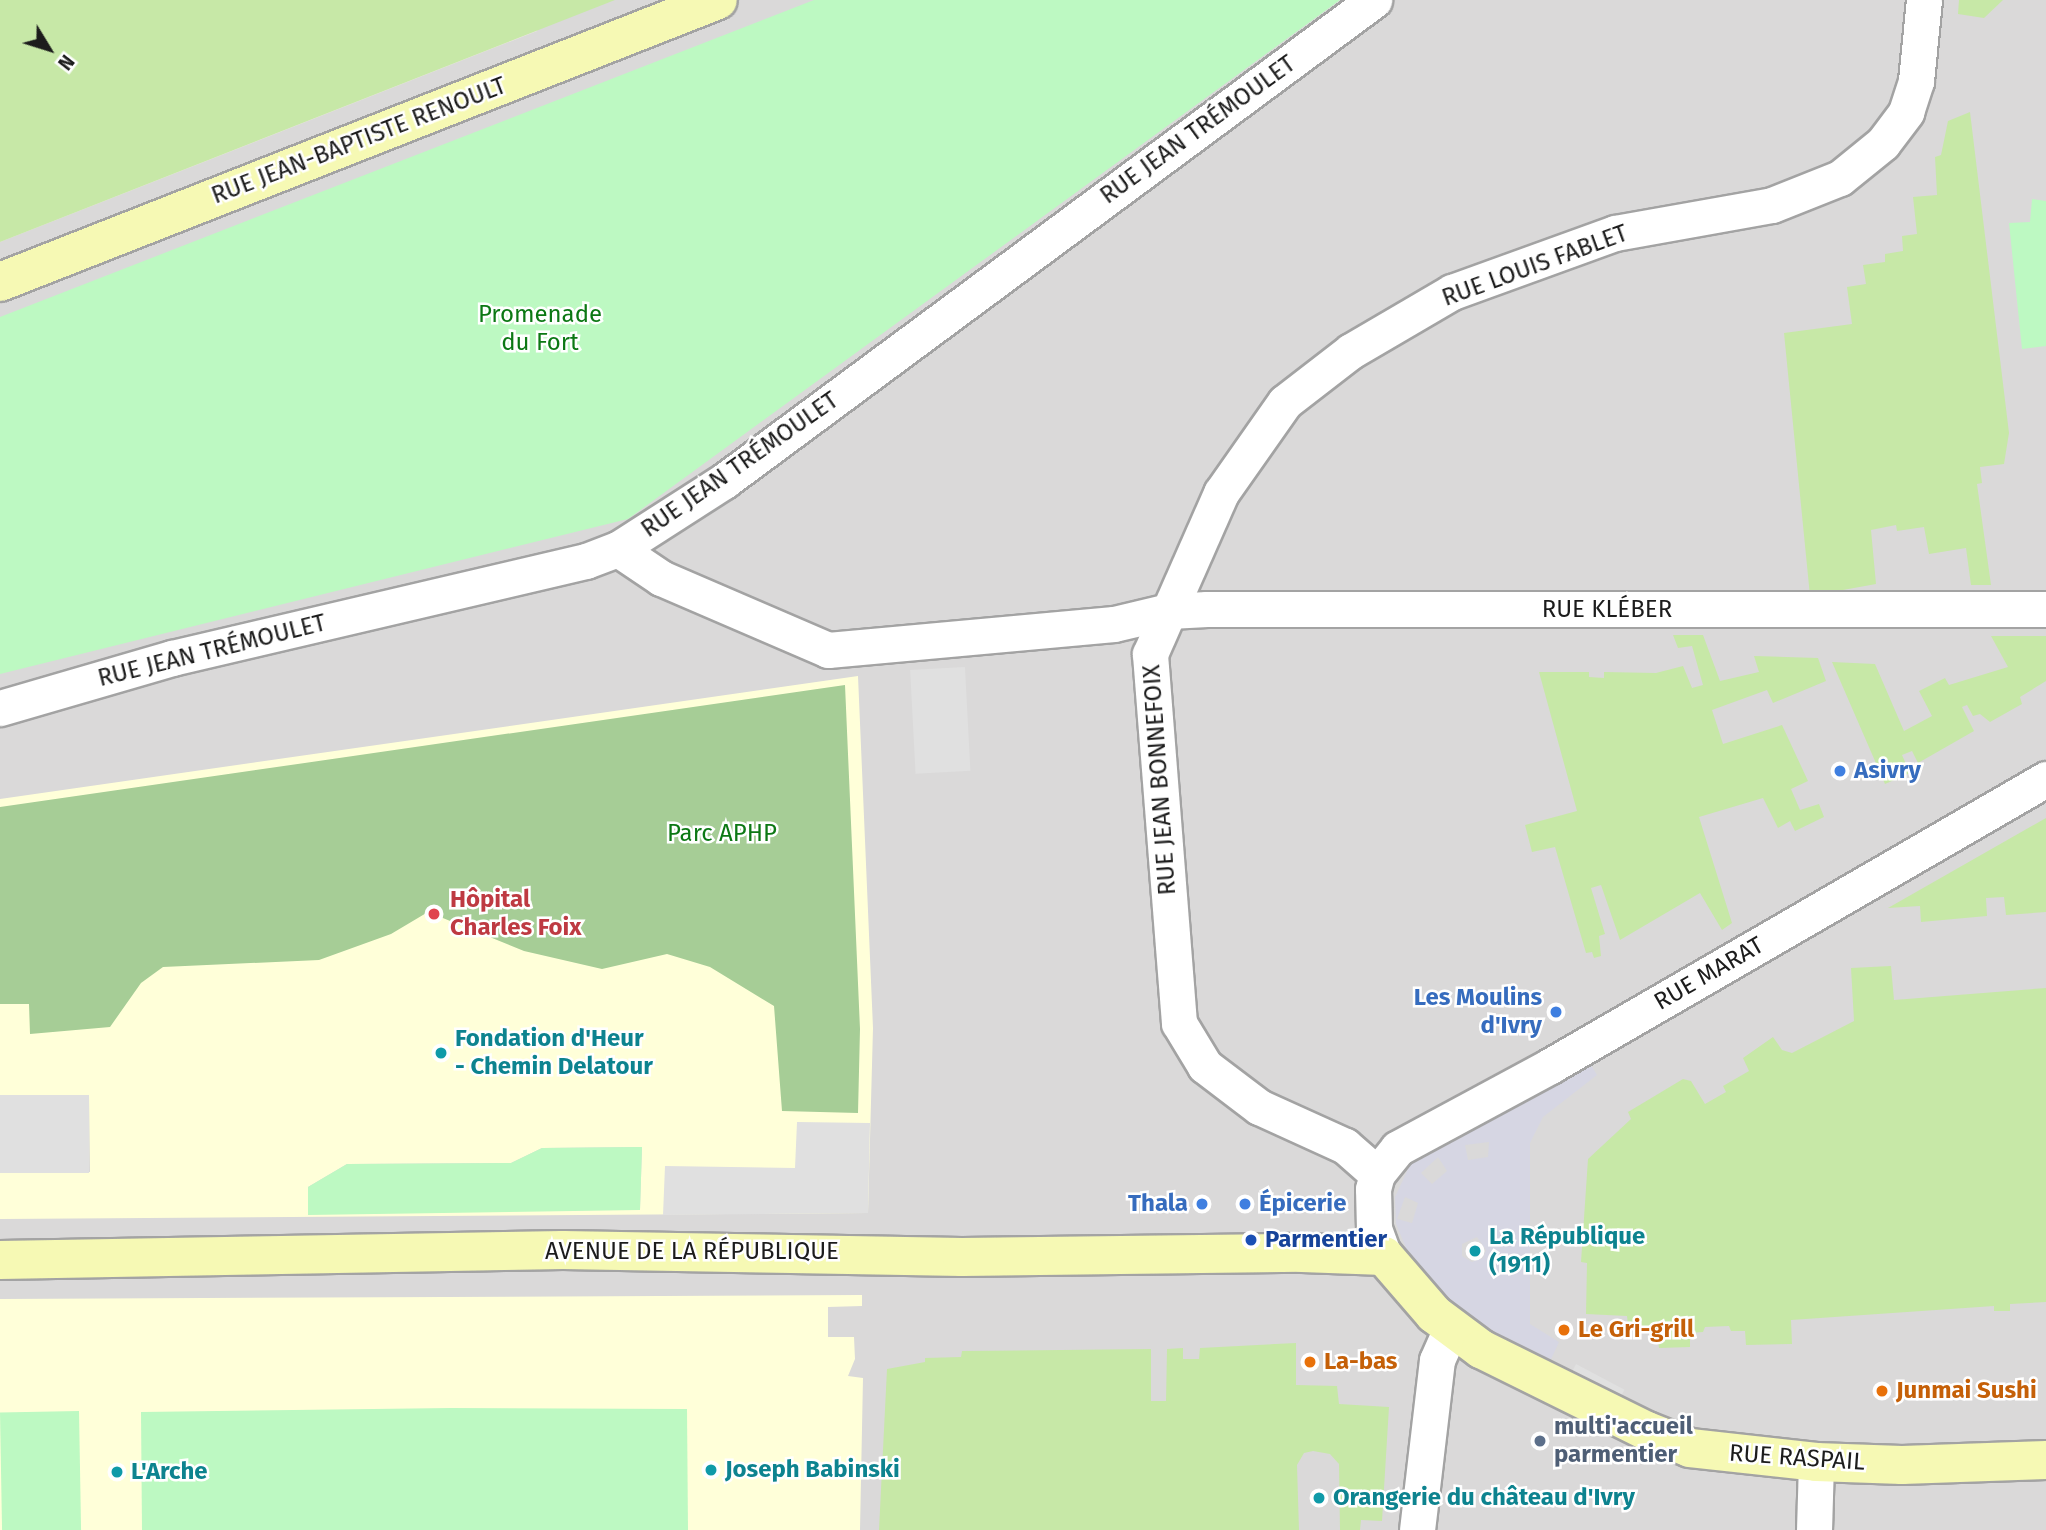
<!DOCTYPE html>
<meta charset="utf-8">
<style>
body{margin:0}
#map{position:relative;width:2046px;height:1530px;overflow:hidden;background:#eee9e2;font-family:"Fira Sans",sans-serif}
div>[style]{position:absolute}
.residential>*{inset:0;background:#dad9d9}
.education>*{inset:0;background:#ffffd9}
.grass>*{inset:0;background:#c7e8a7}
.forest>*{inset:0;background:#a6cd96}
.park>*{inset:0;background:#bdf9c2;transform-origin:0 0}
.parking>*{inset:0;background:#e0e0e0;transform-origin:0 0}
.plaza>*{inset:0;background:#d6d6e3}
.roads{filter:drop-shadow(2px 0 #a3a3a3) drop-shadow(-2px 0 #a3a3a3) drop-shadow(0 2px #a3a3a3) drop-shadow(0 -2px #a3a3a3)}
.street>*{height:35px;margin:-17.5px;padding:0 17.5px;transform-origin:17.5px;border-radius:17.5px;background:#fff}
.secondary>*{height:38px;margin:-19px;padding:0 19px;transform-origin:19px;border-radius:19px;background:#f6f9b4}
.dots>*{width:19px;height:19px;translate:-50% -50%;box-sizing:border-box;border:4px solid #fff;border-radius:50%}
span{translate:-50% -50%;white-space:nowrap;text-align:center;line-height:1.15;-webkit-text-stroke:5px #fff;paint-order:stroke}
.street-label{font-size:24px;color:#1c1c1c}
.park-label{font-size:24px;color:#0c7814}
.shop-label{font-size:24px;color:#366cbe;font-weight:700}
.left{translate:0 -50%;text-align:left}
.right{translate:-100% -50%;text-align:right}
.health-label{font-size:24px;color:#be3a42;font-weight:700}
.culture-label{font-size:24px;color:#0d838f;font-weight:700}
.transit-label{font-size:24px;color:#164399;font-weight:700}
.food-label{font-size:24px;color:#c56008;font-weight:700}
.service-label{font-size:24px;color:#4e5e75;font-weight:700}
.north{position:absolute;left:14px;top:14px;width:70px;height:70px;-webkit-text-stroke:5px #fff;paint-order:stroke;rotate:128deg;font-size:19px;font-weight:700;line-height:28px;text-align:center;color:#1c1c1c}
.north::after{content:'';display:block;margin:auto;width:24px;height:32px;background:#1c1c1c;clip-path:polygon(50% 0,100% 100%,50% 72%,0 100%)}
</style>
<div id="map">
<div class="residential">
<i style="clip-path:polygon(545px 0,2046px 0,2046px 1530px,0 1530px,0 242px,537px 31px)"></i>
</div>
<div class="education">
<i style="clip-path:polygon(evenodd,858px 676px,873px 1028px,868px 1213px,0 1219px,0 1173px,90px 1172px,89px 1095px,0 1095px,0 799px,858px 676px,642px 1147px,640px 1209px,308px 1187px,347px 1164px,511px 1163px,542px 1148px,642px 1147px)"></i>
<i style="clip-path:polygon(862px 1295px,862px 1306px,828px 1307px,828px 1337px,854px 1337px,855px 1359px,848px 1376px,863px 1378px,860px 1530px,0 1530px,0 1299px)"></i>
</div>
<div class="grass">
<i style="clip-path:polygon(0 0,615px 0,0 242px)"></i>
<i style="clip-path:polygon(1959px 0,2003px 0,1984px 18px,1958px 14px)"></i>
<i style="clip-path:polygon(1970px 112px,2009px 433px,2004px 464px,1980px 467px,1982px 483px,1977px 484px,1991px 585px,1971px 585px,1966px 548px,1929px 554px,1924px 527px,1897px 531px,1896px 525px,1871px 530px,1876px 584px,1810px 596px,1784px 333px,1852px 324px,1847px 287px,1866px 284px,1863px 265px,1885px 262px,1885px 254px,1903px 251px,1902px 236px,1917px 234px,1913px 197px,1937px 195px,1935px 157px,1941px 155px,1948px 121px)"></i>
<i style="clip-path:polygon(1673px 635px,1703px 635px,1720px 681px,1759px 672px,1754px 656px,1818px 658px,1826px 681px,1773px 703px,1767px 690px,1712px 710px,1723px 744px,1782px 725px,1808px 781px,1791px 789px,1800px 810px,1819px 804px,1824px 817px,1795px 831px,1790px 821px,1778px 828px,1763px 798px,1699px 817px,1732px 923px,1722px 930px,1700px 893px,1620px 940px,1601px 885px,1591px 888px,1605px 934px,1599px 936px,1601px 956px,1594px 958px,1592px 952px,1586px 953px,1555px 847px,1532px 852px,1525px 825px,1577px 811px,1539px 672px,1589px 672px,1589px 677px,1604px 678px,1604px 672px,1656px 673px,1683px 666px,1692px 688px,1703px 685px,1692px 646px,1678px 648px)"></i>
<i style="clip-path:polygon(1991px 636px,2046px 636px,2046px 681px,2020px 697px,2022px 704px,1990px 722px,1980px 714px,1973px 716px,1967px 705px,1962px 707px,1974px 731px,1918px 763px,1912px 751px,1902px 755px,1910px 773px,1885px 784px,1832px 662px,1875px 664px,1904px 731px,1932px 716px,1919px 691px,1945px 678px,1949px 685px,2008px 667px)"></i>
<i style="clip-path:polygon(2046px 818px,2046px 912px,2006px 915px,2004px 897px,1986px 898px,1987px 916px,1921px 922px,1920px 906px,1888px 908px)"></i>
<i style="clip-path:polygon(1891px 966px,1894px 1000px,2046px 988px,2046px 1302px,2010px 1304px,2010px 1311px,1994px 1311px,1994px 1306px,1791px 1320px,1792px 1344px,1746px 1345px,1745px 1331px,1731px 1331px,1729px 1326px,1705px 1327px,1703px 1332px,1690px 1333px,1690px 1347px,1659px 1348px,1657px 1333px,1628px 1326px,1627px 1316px,1586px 1314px,1587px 1263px,1581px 1262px,1588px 1159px,1631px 1119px,1628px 1112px,1683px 1079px,1691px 1081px,1705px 1104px,1726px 1092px,1723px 1086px,1749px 1071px,1743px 1058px,1773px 1037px,1782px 1050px,1792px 1053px,1854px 1021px,1851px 968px)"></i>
<i style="clip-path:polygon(1296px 1343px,1296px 1385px,1337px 1386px,1339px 1404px,1389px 1407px,1382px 1521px,1361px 1520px,1360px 1530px,1340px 1530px,1339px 1464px,1330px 1454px,1313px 1451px,1304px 1453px,1297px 1465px,1299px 1530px,879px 1530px,887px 1369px,925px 1362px,925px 1358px,961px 1357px,962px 1351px,1151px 1349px,1151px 1401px,1166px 1401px,1167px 1349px,1183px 1348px,1183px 1359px,1199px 1359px,1200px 1348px)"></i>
</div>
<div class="forest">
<i style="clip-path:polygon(845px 685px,860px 1029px,858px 1113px,782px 1111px,774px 1006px,710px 967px,667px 954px,602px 969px,524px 951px,428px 912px,391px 934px,319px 960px,163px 967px,141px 983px,110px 1027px,30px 1034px,29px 1004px,0 1004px,0 807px)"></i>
</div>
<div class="park">
<i style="clip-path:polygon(814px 0,1340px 0,628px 519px,0 674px,0 317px)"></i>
<i style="clip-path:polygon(2032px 199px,2046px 201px,2046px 346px,2022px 349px,2009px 223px,2030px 222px)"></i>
<i style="clip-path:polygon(642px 1147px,640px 1210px,308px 1215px,308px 1187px,347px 1164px,511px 1163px,542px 1148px)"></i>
<i style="clip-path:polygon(451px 1408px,687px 1409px,688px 1530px,142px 1530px,141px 1412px)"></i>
<i style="left:79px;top:1411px;width:119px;height:79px;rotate:89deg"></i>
</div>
<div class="parking">
<i style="left:965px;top:667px;width:104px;height:55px;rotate:87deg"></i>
<i style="left:0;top:1095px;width:89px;height:78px"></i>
<i style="clip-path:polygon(797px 1122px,870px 1123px,868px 1213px,663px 1215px,665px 1166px,795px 1168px)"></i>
<i style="left:1576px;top:1364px;width:55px;height:18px;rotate:28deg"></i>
</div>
<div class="plaza">
<i style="clip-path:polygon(evenodd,1585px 1055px,1597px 1075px,1543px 1117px,1530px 1143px,1530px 1324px,1559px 1342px,1547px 1368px,1519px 1353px,1448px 1301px,1407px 1250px,1396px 1224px,1395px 1197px,1415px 1154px,1585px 1055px,1489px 1142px,1488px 1157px,1468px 1160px,1465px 1145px,1489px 1142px,1585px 1055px,1438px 1157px,1447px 1171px,1432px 1184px,1421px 1173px,1438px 1157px,1585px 1055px,1405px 1197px,1418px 1203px,1412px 1223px,1397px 1219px,1405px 1197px,1585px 1055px,1477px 1237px,1486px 1250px,1483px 1258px,1472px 1262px,1462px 1256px,1462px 1244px,1477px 1237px)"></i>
</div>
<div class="roads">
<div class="street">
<i style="left:618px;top:549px;width:52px;rotate:34deg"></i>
<i style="left:661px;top:578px;width:182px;rotate:23.3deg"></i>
<i style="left:828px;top:650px;width:287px;rotate:-5.2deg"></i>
<i style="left:1114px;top:624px;width:57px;rotate:-13.3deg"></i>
<i style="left:1169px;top:611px;width:38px;rotate:-3deg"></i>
<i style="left:1207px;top:609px;width:839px"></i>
<i style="left:0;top:708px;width:179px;rotate:-16.2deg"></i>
<i style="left:172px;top:658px;width:425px;rotate:-13.2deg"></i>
<i style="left:586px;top:561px;width:34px;rotate:-21deg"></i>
<i style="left:618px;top:549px;width:126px;rotate:-32.7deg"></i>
<i style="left:724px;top:481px;width:809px;rotate:-36.5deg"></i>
<i style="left:1377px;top:1174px;width:43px;rotate:-138.8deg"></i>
<i style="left:1345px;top:1146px;width:94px;rotate:-155.6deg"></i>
<i style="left:1259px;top:1107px;width:68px;rotate:-142.8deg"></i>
<i style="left:1205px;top:1066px;width:50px;rotate:-121.2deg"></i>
<i style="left:1179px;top:1023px;width:370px;rotate:-94.5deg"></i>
<i style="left:1150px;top:654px;width:176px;rotate:-66.2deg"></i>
<i style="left:1221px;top:493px;width:111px;rotate:-54.9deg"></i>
<i style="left:1285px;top:402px;width:83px;rotate:-37.7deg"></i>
<i style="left:1351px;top:351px;width:117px;rotate:-30.3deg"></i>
<i style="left:1452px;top:292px;width:173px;rotate:-19.9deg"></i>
<i style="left:1615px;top:233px;width:159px;rotate:-10.1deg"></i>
<i style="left:1772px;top:205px;width:73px;rotate:-21.7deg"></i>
<i style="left:1840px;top:178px;width:55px;rotate:-39.1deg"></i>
<i style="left:1883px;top:143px;width:39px;rotate:-53deg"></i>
<i style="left:1906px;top:112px;width:33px;rotate:-72deg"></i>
<i style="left:1916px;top:81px;width:81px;rotate:-84.4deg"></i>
<i style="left:1384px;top:1256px;width:29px;rotate:-110deg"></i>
<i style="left:1374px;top:1229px;width:40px;rotate:-91.4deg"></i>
<i style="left:1373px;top:1189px;width:16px;rotate:-75deg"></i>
<i style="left:1377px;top:1174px;width:33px;rotate:-51deg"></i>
<i style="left:1398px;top:1148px;width:173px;rotate:-28.3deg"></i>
<i style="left:1550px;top:1066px;width:573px;rotate:-30.05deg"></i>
<i style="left:1417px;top:1530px;width:171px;rotate:-83.3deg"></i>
<i style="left:1437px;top:1360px;width:34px;rotate:-66deg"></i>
<i style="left:1814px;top:1530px;width:68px;rotate:-88.3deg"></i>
</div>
<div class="secondary">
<i style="left:0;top:282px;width:771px;rotate:-21.44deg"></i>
<i style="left:0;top:1260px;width:563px;rotate:-1.02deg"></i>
<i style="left:563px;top:1250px;width:399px;rotate:1deg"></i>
<i style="left:962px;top:1257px;width:340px;rotate:-0.7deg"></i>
<i style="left:1302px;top:1253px;width:82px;rotate:2.1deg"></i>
<i style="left:1384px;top:1256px;width:77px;rotate:49.2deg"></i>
<i style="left:1434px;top:1314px;width:59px;rotate:36.7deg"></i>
<i style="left:1481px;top:1349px;width:185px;rotate:26.3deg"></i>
<i style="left:1647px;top:1431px;width:46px;rotate:21.6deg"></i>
<i style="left:1690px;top:1448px;width:127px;rotate:6.3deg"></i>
<i style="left:1816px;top:1462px;width:86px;rotate:2deg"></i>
<i style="left:1902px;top:1465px;width:144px;rotate:-2deg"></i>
</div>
</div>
<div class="dots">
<i style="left:1840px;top:771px;background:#3f7fe0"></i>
<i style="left:434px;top:914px;background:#e0444e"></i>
<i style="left:1556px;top:1012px;background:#3f7fe0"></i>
<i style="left:441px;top:1053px;background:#0f9aa8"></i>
<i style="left:1202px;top:1204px;background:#3f7fe0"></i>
<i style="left:1245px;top:1204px;background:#3f7fe0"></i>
<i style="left:1251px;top:1240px;background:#1a4fb4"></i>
<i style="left:1475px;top:1251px;background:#0f9aa8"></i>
<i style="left:1564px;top:1330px;background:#e8710a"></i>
<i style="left:1310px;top:1362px;background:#e8710a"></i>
<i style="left:1882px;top:1391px;background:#e8710a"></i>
<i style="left:1540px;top:1441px;background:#5c6f8a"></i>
<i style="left:711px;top:1470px;background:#0f9aa8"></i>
<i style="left:117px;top:1472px;background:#0f9aa8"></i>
<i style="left:1319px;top:1498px;background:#0f9aa8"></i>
</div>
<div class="street-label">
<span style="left:1198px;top:130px;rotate:-36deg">RUE JEAN TRÉMOULET</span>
<span style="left:359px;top:141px;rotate:-21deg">RUE JEAN-BAPTISTE RENOULT</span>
<span style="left:1535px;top:266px;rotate:-20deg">RUE LOUIS FABLET</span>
<span style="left:740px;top:465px;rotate:-35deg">RUE JEAN TRÉMOULET</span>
<span style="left:1607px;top:610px">RUE KLÉBER</span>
<span style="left:212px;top:651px;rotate:-14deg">RUE JEAN TRÉMOULET</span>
<span style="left:1160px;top:780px;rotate:-94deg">RUE JEAN BONNEFOIX</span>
<span style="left:1709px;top:974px;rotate:-30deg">RUE MARAT</span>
<span style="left:692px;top:1252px">AVENUE DE LA RÉPUBLIQUE</span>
<span style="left:1797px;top:1458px;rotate:4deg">RUE RASPAIL</span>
</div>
<div class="park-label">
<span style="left:540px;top:329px">Promenade<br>du Fort</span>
<span style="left:722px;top:834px">Parc APHP</span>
</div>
<div class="shop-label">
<span class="left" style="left:1854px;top:771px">Asivry</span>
<span class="right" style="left:1542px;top:1012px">Les Moulins<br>d'Ivry</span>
<span class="right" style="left:1188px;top:1204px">Thala</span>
<span class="left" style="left:1259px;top:1204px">Épicerie</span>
</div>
<div class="health-label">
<span class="left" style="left:450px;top:914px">Hôpital<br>Charles Foix</span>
</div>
<div class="culture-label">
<span class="left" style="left:455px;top:1053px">Fondation d'Heur<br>- Chemin Delatour</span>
<span class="left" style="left:1489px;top:1251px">La République<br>(1911)</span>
<span class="left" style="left:725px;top:1470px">Joseph Babinski</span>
<span class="left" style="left:131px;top:1472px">L'Arche</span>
<span class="left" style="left:1333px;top:1498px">Orangerie du château d'Ivry</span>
</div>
<div class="transit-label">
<span class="left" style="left:1265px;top:1240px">Parmentier</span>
</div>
<div class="food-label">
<span class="left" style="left:1578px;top:1330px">Le Gri-grill</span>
<span class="left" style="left:1324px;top:1362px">La-bas</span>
<span class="left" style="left:1896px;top:1391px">Junmai Sushi</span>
</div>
<div class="service-label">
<span class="left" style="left:1554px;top:1441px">multi'accueil<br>parmentier</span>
</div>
<div class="north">N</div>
</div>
